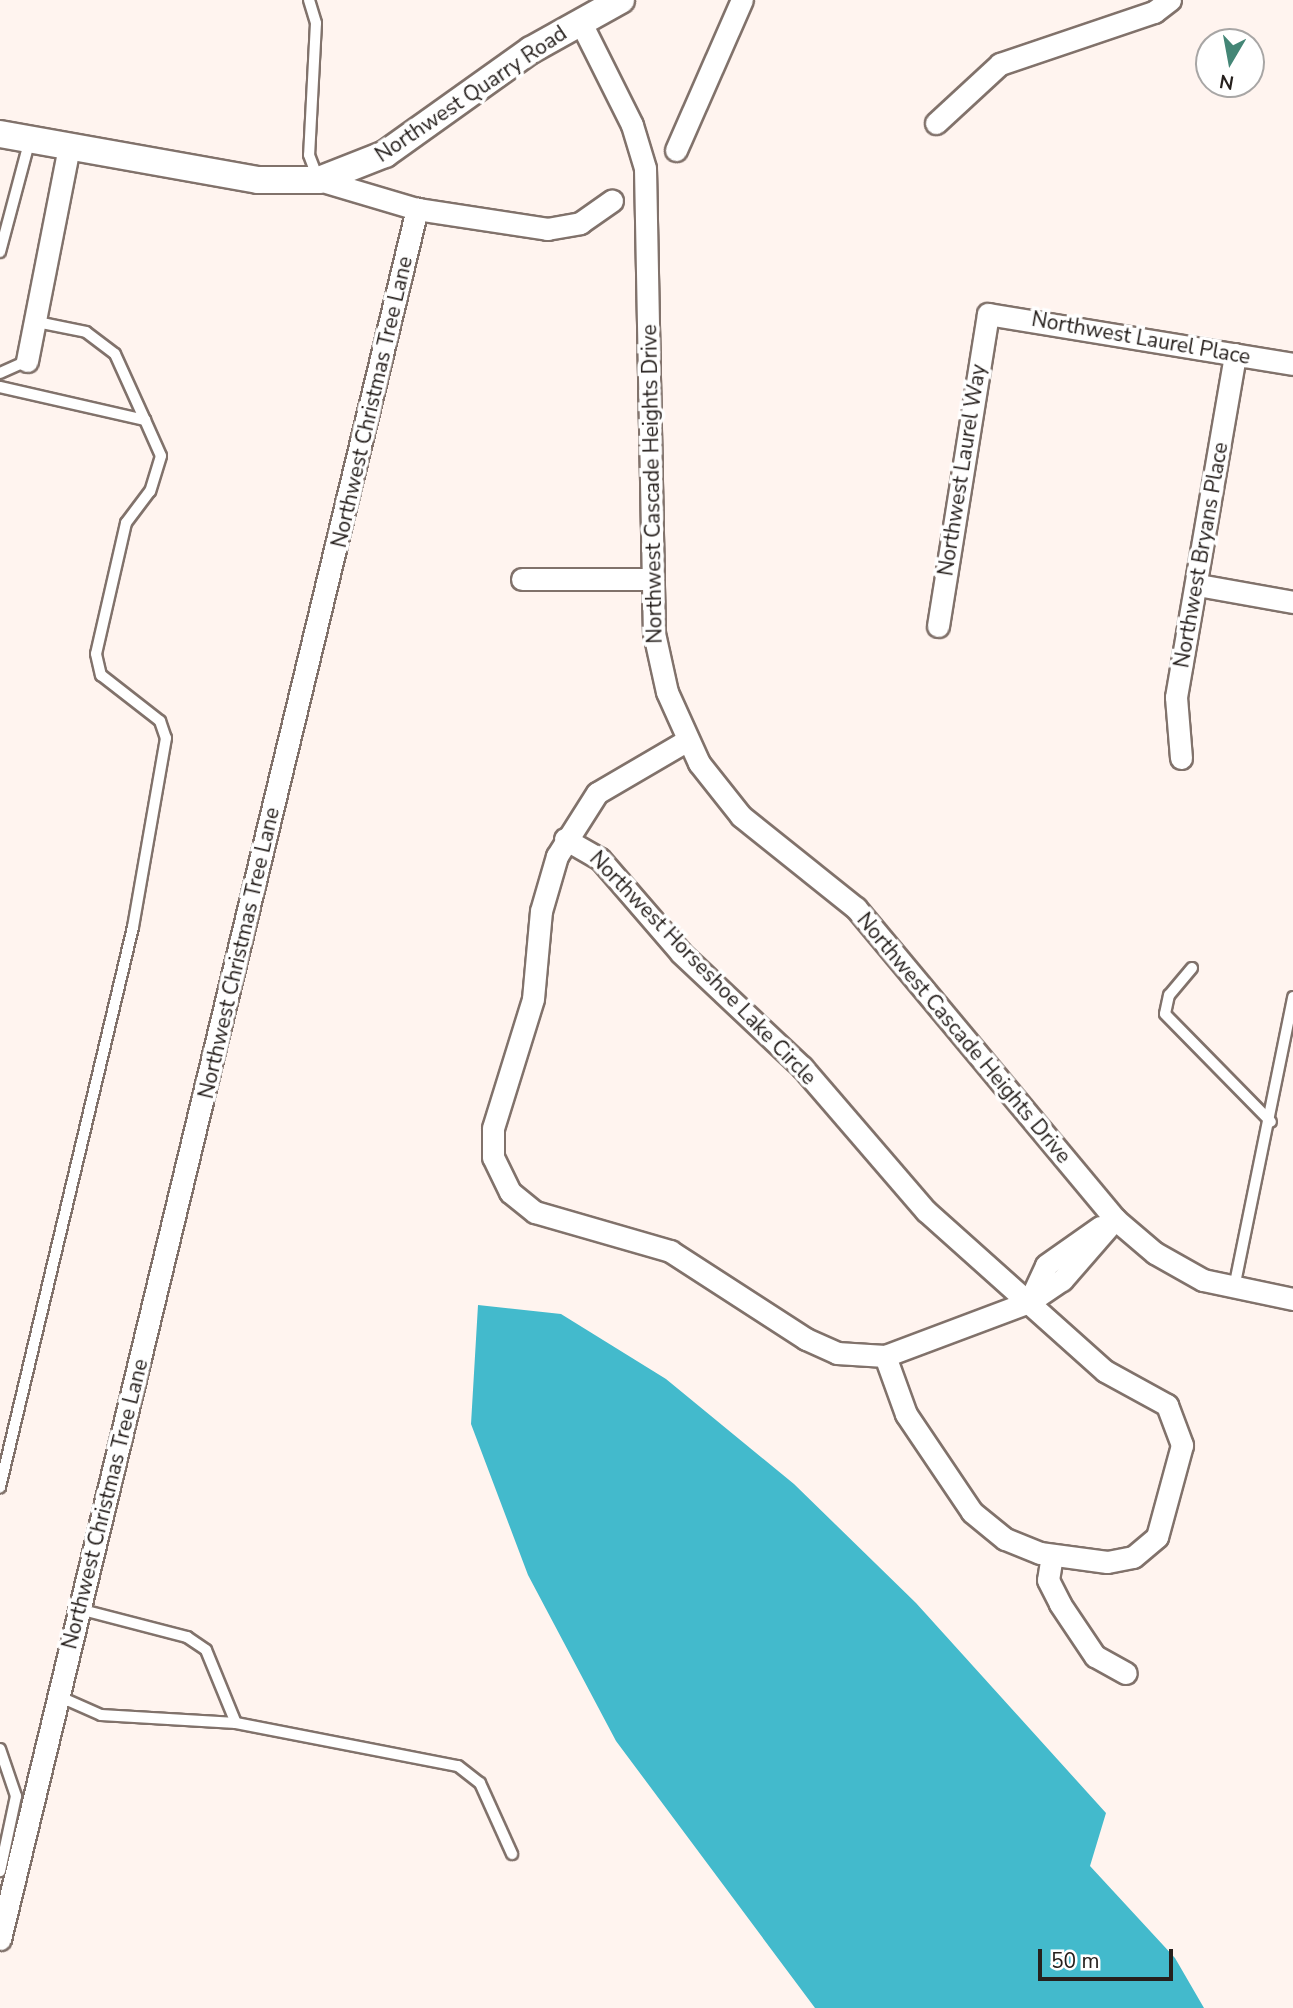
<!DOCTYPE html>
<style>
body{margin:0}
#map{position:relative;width:1293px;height:2008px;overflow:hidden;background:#fff4ef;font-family:"Nunito Sans",sans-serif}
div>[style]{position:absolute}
.water>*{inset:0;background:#43bacc}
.roads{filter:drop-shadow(2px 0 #81726b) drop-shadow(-2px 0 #81726b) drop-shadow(0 2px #81726b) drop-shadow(0 -2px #81726b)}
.service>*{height:10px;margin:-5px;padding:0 5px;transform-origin:5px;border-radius:5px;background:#fff}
.minor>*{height:21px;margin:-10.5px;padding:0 10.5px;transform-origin:10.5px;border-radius:10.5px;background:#fff}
.tertiary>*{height:26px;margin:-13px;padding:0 13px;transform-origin:13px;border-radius:13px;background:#fff}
span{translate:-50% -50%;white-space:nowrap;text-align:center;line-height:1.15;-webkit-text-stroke:7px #fff;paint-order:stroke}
.street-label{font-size:21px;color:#26201d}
.north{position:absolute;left:1195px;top:28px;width:70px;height:70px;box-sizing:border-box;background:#fff;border:2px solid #a8a6a5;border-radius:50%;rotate:190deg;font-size:19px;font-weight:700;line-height:28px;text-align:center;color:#26201d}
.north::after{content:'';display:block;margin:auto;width:24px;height:32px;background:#448676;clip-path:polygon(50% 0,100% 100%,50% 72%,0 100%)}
.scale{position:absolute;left:1038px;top:1949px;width:135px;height:32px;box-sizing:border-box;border:4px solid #26201d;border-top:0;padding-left:9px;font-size:21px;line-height:24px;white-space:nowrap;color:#26201d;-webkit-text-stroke:5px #fff;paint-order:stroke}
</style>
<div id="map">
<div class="water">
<i style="clip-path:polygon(478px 1305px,561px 1314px,666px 1379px,794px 1484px,916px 1603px,1106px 1813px,1090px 1866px,1175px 1958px,1204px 2008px,815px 2008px,616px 1741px,528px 1575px,471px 1424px)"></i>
</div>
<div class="roads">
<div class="service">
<i style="left:309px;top:0;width:24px;rotate:73deg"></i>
<i style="left:316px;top:23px;width:132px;rotate:93deg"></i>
<i style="left:309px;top:155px;width:25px;rotate:69deg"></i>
<i style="left:0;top:252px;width:117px;rotate:-75.1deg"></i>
<i style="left:37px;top:322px;width:50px;rotate:11.5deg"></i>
<i style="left:86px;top:332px;width:36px;rotate:37deg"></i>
<i style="left:115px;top:354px;width:72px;rotate:65.6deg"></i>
<i style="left:0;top:373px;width:30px;rotate:-24deg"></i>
<i style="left:0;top:387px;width:149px;rotate:12.8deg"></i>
<i style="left:145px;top:420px;width:39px;rotate:66deg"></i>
<i style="left:161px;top:456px;width:37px;rotate:107deg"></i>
<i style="left:150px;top:491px;width:40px;rotate:127deg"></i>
<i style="left:126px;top:523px;width:134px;rotate:102.9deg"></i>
<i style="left:96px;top:654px;width:22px;rotate:77deg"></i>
<i style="left:101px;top:675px;width:75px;rotate:37.9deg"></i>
<i style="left:160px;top:721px;width:18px;rotate:71deg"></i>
<i style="left:166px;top:738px;width:192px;rotate:99.9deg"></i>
<i style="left:133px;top:927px;width:576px;rotate:103.36deg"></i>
<i style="left:1192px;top:968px;width:35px;rotate:130deg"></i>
<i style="left:1169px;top:995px;width:19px;rotate:102deg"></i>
<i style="left:1165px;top:1014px;width:151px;rotate:45.5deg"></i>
<i style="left:1234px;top:1288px;width:297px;rotate:-78.5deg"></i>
<i style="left:79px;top:1609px;width:112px;rotate:14.5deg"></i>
<i style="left:187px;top:1637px;width:23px;rotate:34deg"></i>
<i style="left:206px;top:1650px;width:79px;rotate:67.7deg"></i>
<i style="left:58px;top:1696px;width:47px;rotate:23.8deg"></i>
<i style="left:101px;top:1715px;width:135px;rotate:3.4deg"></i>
<i style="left:236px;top:1723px;width:226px;rotate:11deg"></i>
<i style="left:458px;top:1766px;width:28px;rotate:38deg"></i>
<i style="left:480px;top:1783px;width:78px;rotate:65.7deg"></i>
<i style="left:0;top:1749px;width:50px;rotate:71.2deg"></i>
<i style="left:16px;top:1796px;width:77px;rotate:102deg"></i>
</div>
<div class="minor">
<i style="left:580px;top:21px;width:116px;rotate:63.4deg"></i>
<i style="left:632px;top:125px;width:45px;rotate:73.2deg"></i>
<i style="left:645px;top:168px;width:465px;rotate:88.9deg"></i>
<i style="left:654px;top:633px;width:60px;rotate:77.6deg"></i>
<i style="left:667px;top:692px;width:78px;rotate:65.7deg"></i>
<i style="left:699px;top:763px;width:68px;rotate:51.6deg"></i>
<i style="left:741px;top:816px;width:147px;rotate:38.7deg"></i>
<i style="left:856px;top:908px;width:405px;rotate:50.2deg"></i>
<i style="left:1115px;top:1219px;width:52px;rotate:40.4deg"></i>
<i style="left:1155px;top:1253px;width:55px;rotate:29.4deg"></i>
<i style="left:1203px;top:1280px;width:92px;rotate:11.9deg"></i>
<i style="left:936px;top:123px;width:87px;rotate:-42.7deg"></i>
<i style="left:1000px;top:64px;width:163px;rotate:-18.7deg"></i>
<i style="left:1154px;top:12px;width:20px;rotate:-37deg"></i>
<i style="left:676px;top:150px;width:164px;rotate:-66.3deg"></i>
<i style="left:319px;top:180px;width:102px;rotate:16.5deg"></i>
<i style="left:417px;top:209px;width:132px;rotate:8.7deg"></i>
<i style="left:547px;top:229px;width:34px;rotate:-10deg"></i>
<i style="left:580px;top:223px;width:39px;rotate:-35deg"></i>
<i style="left:27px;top:361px;width:219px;rotate:-78.9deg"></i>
<i style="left:522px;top:579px;width:131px"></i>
<i style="left:1198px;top:585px;width:97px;rotate:10.1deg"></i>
<i style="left:938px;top:626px;width:316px;rotate:-80.9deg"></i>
<i style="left:988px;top:314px;width:309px;rotate:9.3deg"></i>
<i style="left:686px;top:741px;width:103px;rotate:149.7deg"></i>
<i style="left:597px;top:793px;width:75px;rotate:122.4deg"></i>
<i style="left:557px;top:856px;width:57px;rotate:106.2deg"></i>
<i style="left:541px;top:911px;width:88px;rotate:95.2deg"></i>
<i style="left:533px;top:999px;width:135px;rotate:107.2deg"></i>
<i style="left:493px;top:1128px;width:29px;rotate:90deg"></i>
<i style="left:493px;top:1157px;width:39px;rotate:64deg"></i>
<i style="left:510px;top:1192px;width:32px;rotate:39deg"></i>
<i style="left:535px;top:1212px;width:141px;rotate:16.1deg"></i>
<i style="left:670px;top:1251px;width:162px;rotate:32.9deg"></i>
<i style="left:806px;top:1339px;width:34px;rotate:24deg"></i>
<i style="left:837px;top:1353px;width:48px;rotate:3.6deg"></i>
<i style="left:885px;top:1356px;width:154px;rotate:-20.6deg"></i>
<i style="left:1029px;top:1302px;width:40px;rotate:-34deg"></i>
<i style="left:1062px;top:1280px;width:81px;rotate:-49deg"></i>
<i style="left:1181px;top:758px;width:61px;rotate:-94.7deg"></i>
<i style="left:1176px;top:697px;width:348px;rotate:-80.2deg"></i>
<i style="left:565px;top:839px;width:40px;rotate:29.7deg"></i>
<i style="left:600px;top:859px;width:124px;rotate:49.2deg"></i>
<i style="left:681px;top:953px;width:166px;rotate:43.3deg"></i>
<i style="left:802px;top:1067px;width:190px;rotate:49.3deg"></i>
<i style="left:926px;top:1211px;width:240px;rotate:41.8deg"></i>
<i style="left:1105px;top:1371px;width:71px;rotate:28.7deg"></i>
<i style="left:1167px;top:1405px;width:43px;rotate:69.4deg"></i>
<i style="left:1182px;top:1445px;width:95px;rotate:105.2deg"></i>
<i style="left:1157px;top:1537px;width:31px;rotate:140deg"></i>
<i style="left:1133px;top:1557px;width:26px;rotate:169deg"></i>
<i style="left:1107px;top:1562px;width:68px;rotate:-172.3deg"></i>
<i style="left:1040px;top:1553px;width:38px;rotate:-158deg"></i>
<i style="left:1005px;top:1539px;width:43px;rotate:-140.7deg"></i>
<i style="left:972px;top:1512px;width:118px;rotate:-124deg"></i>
<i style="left:906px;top:1414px;width:62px;rotate:-109.9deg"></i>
<i style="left:1030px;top:1300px;width:38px;rotate:-65deg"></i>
<i style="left:1046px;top:1265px;width:66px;rotate:-35.1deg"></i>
<i style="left:1052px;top:1555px;width:25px;rotate:99deg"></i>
<i style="left:1048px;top:1580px;width:27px;rotate:63deg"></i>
<i style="left:1060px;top:1604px;width:63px;rotate:56.1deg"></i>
<i style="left:1095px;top:1656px;width:35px;rotate:29deg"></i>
<i style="left:0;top:1939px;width:1780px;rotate:-76.45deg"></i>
</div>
<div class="tertiary">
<i style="left:0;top:134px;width:262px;rotate:10.1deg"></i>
<i style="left:258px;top:180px;width:61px"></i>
<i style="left:319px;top:180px;width:71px;rotate:-21.5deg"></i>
<i style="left:385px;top:154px;width:179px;rotate:-35.5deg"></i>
<i style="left:531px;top:50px;width:103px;rotate:-29.1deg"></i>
</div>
</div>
<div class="street-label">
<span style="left:471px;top:94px;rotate:-34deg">Northwest Quarry Road</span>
<span style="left:1141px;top:338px;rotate:10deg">Northwest Laurel Place</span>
<span style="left:372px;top:402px;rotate:-77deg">Northwest Christmas Tree Lane</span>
<span style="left:962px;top:470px;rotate:-81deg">Northwest Laurel Way</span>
<span style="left:652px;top:484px;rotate:-91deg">Northwest Cascade Heights Drive</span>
<span style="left:1201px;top:555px;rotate:-80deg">Northwest Bryans Place</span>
<span style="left:239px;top:953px;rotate:-77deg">Northwest Christmas Tree Lane</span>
<span style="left:703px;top:968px;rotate:46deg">Northwest Horseshoe Lake Circle</span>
<span style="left:964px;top:1038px;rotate:50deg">Northwest Cascade Heights Drive</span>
<span style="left:105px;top:1504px;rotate:-76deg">Northwest Christmas Tree Lane</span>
</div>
<div class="north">N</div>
<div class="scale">50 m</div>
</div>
